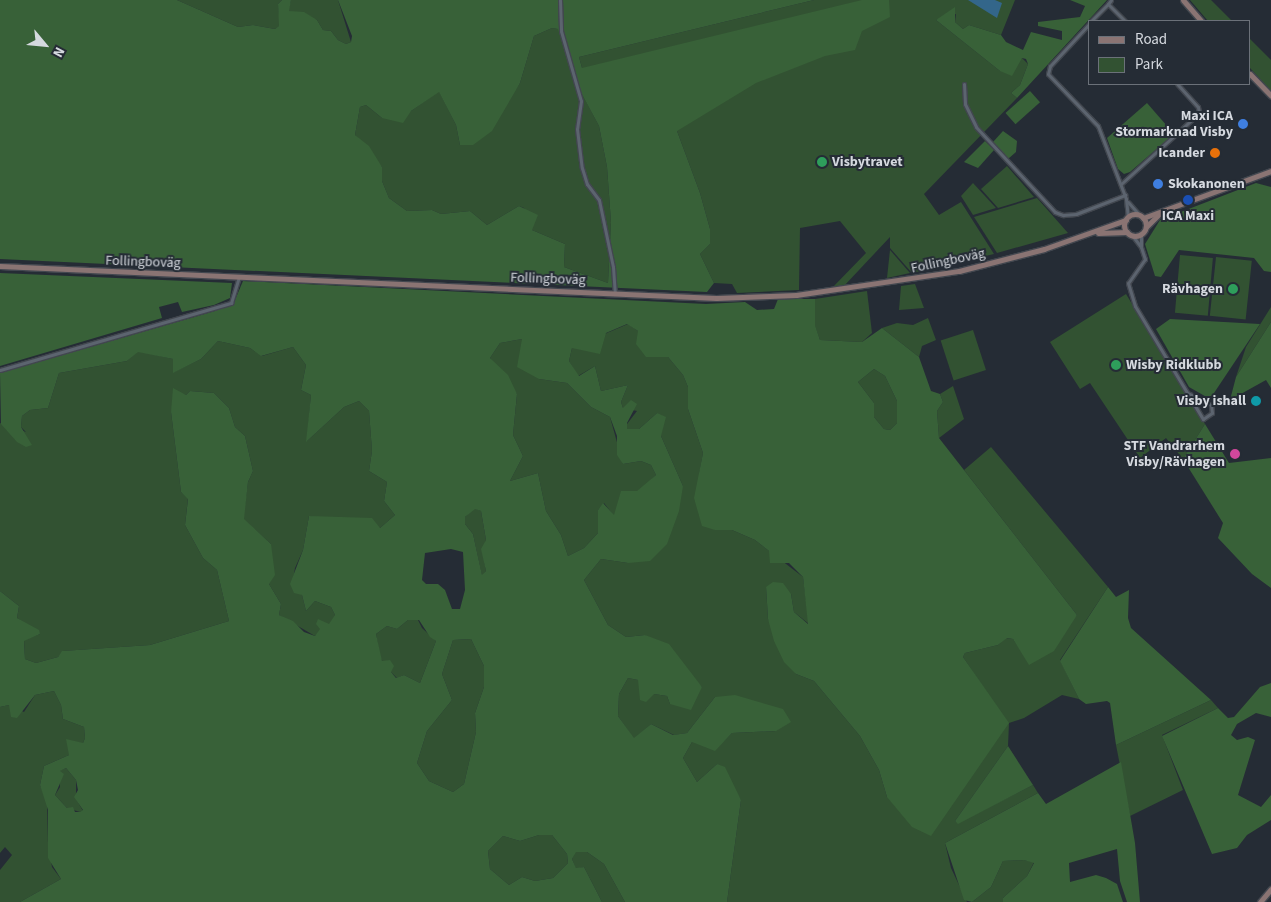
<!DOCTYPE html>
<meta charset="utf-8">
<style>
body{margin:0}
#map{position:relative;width:1271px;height:902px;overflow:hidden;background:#252c35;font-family:"Source Sans 3",sans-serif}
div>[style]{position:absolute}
.green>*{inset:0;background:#325232;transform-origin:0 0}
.forest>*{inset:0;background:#386138;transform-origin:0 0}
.water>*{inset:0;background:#33668a}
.roads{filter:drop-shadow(1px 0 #42474f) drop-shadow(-1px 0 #42474f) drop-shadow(0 1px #42474f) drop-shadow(0 -1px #42474f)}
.street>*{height:3px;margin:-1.5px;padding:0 1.5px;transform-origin:1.5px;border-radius:1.5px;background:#5c646f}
.secondary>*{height:5px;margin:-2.5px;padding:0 2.5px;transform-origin:2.5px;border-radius:2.5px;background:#8a7473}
.secondary>.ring{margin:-2.5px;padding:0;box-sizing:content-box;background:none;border:5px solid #8a7473;border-radius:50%}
.dots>*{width:14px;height:14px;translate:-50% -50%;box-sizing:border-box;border:2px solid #252c35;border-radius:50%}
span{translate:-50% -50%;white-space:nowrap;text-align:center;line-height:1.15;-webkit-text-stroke:4px #252c35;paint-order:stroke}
.poi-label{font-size:14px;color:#d5d9df;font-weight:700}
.right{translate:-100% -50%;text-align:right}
.left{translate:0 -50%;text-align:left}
.street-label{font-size:14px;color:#d5d9df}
.legend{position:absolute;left:1088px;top:20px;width:162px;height:65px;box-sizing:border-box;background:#252c35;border:1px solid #6b7179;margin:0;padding:6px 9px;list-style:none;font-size:15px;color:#d5d9df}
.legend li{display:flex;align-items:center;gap:10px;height:25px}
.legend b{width:25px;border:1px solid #6b7179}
.north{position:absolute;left:20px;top:20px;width:50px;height:50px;-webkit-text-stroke:4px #252c35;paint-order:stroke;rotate:118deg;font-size:14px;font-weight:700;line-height:20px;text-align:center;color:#d5d9df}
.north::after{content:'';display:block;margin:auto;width:18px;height:22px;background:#d5d9df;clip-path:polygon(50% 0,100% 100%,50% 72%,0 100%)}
</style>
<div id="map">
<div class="green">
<i style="clip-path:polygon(177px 0,282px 0,278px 4px,280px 26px,275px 29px,253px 25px,238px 27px)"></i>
<i style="clip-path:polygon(291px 0,338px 0,351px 42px,346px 44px,338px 40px,331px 31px,323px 30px,317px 20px,288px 11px)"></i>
<i style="clip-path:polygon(814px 0,1015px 0,1001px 35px,969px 25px,963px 29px,955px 22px,956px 14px,936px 20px,1000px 71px,1022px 58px,1028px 64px,1020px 85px,1011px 93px,1017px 98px,924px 194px,939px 215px,961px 202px,994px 254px,912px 273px,890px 248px,890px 237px,844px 286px,832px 288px,866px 253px,840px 221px,800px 228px,799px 290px,737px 293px,732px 284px,714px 283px,700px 254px,710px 244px,710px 229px,700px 193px,677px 131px,582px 68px,579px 57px)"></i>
<i style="clip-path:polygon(1190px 0,1211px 0,1232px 21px,1208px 21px)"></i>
<i style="clip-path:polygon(552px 28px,559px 29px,571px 73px,599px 126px,607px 167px,611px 222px,608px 283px,564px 267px,565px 244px,532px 230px,524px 208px,519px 206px,487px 225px,470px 211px,441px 214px,432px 210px,407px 211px,389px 198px,382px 181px,382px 167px,355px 135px,360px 107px,366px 105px,382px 118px,411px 111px,439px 91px,456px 125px,460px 145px,505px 105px,520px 83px,534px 36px)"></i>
<i style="clip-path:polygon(1250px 39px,1271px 60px,1271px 91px,1250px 68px)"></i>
<i style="clip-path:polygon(1007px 166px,1034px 197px,998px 208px,981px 189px)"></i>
<i style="clip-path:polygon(973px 183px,996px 208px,973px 215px,961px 196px)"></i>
<i style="clip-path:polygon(1037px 198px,1068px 233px,997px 253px,974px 217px)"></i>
<i style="clip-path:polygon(890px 250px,910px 273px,887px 278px)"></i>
<i style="left:1180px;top:255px;width:33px;height:58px;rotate:5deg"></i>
<i style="left:1216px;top:257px;width:36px;height:59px;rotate:6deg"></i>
<i style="clip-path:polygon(915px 284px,924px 308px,899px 310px,901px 286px)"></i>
<i style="clip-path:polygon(867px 291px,872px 333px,862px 342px,820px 340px,815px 326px,815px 299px)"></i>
<i style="clip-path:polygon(1126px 294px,1205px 424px,1183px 459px,1166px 438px,1140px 458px,1090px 383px,1080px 389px,1050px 342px)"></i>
<i style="clip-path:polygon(1271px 307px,1271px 322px,1236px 377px,1246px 347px)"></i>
<i style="clip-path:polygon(928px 318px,936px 340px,922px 346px,919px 357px,882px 328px,897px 323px,913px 325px)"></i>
<i style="clip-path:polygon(628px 324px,638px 331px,657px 355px,668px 357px,683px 375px,688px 387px,688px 409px,703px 453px,699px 475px,715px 530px,732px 530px,755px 540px,803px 577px,809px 624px,794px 612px,791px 594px,766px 587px,768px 619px,796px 674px,814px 681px,860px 736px,879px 770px,887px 797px,1008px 724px,963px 657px,965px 653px,998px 645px,1006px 638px,1013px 639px,1030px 664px,1077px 615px,964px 470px,991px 447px,1108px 587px,1060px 660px,1079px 699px,1062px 695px,1024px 718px,1009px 723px,1008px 746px,955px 821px,958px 823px,1033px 785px,1038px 793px,945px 843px,951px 868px,967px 902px,727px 902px,741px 800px,717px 764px,697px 782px,683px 758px,692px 742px,724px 741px,732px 733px,776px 731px,715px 697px,687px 733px,674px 735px,651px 724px,634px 739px,618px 716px,619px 694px,628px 678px,638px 680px,654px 694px,667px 696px,670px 704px,702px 687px,645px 635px,626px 637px,608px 625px,584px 580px,601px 559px,628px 563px,683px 486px,661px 436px,657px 413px,639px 429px,627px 429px,627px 424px,637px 411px,623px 408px,621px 402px,628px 385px,601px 391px,595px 366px,578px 376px,569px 361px,572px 348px)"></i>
<i style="left:973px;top:330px;width:42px;height:34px;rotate:72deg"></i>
<i style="clip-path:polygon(522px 339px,539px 379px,567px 383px,591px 407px,610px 417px,623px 464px,641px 461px,651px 465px,656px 475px,614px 516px,604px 503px,598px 510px,598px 533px,584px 548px,568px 556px,561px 535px,546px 511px,538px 473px,510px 481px,523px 456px,513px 435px,517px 394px,490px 358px,500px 343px)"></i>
<i style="clip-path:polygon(218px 341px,250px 348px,262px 356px,293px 347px,306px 365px,301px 390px,311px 395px,307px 441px,344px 407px,359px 401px,369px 411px,372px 451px,369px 471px,387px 482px,384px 501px,395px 515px,380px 528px,309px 516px,303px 550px,295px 568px,292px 586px,302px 595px,306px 611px,315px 601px,331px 607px,335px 615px,334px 621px,315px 636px,279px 615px,281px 604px,269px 584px,271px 544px,243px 519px,248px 482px,253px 471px,245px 436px,235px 427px,229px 408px,214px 393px,190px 391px,186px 395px,180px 394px,171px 412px,181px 492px,188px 498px,185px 525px,203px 558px,217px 570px,229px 621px,150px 645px,63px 651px,58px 657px,36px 663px,25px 659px,24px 640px,40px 634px,17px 618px,19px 606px,0 591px,0 423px,26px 432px,21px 427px,22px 416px,30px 410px,48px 408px,59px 373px,127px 361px,138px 351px,173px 359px,174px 372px,201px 359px)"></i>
<i style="clip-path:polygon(874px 369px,885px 376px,897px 401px,897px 423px,890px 430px,884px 429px,874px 417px,874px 403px,858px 382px)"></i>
<i style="clip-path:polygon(953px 386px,964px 419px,939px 438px,937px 411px,943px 402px,940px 394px)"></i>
<i style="clip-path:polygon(474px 508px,481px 511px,486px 540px,483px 554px,486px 571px,482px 576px,473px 534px,465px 524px,465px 517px)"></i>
<i style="clip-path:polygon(408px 620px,418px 620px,422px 628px,436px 641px,420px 683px,404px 675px,397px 678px,391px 672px,380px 658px,376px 634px,387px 626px,397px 629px)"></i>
<i style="clip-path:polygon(471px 639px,484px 666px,484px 687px,475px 713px,476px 732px,464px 784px,453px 792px,429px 781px,417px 763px,427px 731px,452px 700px,442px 674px,453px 640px)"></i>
<i style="clip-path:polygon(54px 691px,61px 705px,63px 719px,84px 727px,85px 738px,83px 743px,75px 743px,69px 755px,44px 766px,40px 785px,47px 801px,48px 843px,52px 867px,61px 879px,20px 902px,0 902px,0 870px,12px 855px,5px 847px,0 853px,0 707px,9px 705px,24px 712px,35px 695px)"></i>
<i style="clip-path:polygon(1211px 700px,1218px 708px,1162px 735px,1183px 790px,1130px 816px,1116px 745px)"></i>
<i style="clip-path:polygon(66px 768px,76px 780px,76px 799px,83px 811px,80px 812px,67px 808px,55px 795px,60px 787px,59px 771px)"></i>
<i style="clip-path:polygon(539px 835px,552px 835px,567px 854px,568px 863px,553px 878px,535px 881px,522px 877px,509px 885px,490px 869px,488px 851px,503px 836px,520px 841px)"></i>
<i style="clip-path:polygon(575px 852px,587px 852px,604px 864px,625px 902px,602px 902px,584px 867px,576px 869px,572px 859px)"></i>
<i style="clip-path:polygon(1024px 860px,1034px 862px,1027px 876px,1003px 898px,1003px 902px,972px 902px,991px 887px,1003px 861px)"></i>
</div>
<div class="forest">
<i style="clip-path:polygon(evenodd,0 0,177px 0,238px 27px,253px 25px,275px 29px,279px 26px,278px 4px,282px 0,291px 0,289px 11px,304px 12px,317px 20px,323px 30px,331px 31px,338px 40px,346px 44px,351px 42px,352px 36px,338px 0,814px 0,579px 57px,582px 68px,862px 0,889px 0,890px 17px,862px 31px,855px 50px,825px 56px,756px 83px,677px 131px,700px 193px,710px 229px,710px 244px,700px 254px,714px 283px,707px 292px,0 259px,0 0,552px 28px,558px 29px,571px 74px,599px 126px,607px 167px,611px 222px,608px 283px,564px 267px,565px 244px,532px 230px,538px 215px,519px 206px,487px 225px,470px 211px,441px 214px,432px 210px,407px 211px,389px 198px,382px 181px,382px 167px,369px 146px,355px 135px,360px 107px,366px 105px,382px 118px,403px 123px,411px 111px,439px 92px,456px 125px,460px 145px,473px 145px,492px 131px,520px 83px,534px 36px,552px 28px)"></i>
<i style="clip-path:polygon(1070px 0,1107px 0,1017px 98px,1011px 93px,1020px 85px,1028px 64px,1026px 59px,1022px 58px,1012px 76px,1000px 71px,936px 20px,955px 7px,955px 22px,963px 29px,969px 25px,1001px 35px,1006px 42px,1023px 50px,1031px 32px,1062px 40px,1062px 31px,1038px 26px,1038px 22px,1080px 17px,1085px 6px)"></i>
<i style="left:1030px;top:91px;width:15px;height:33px;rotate:48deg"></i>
<i style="clip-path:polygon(1147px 103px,1174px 134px,1130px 172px,1124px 174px,1118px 169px,1107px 138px)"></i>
<i style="clip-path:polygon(1003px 131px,1017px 141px,1016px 152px,1008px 159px,993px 142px)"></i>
<i style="clip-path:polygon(985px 141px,994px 150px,978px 168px,964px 162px)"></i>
<i style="clip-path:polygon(1256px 183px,1271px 187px,1271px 272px,1264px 271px,1254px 258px,1179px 250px,1161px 277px,1155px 276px,1145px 244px,1160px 220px)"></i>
<i style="clip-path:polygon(0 273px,232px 283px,230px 298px,214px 305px,182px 312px,178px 302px,159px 307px,162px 318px,0 366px)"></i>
<i style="clip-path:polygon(evenodd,243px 281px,706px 304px,745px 302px,757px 310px,774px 309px,778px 299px,815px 299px,815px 325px,820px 340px,862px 342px,882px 328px,919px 357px,931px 391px,940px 394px,943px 402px,937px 411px,939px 438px,1077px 615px,1054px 651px,1029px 665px,1013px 639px,1007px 638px,998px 645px,965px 653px,963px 657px,1009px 723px,931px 836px,912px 827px,887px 797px,879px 770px,860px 736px,814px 681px,796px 674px,784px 662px,774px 641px,768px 619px,766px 587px,773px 582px,783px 583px,791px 594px,794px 612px,808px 624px,803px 577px,789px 563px,770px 563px,769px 551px,755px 540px,732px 530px,715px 530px,702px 526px,694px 498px,703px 453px,688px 409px,688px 387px,683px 375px,668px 357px,646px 357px,636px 344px,638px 331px,627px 324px,606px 333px,600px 354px,572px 348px,569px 361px,579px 376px,595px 366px,601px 391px,628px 385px,621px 402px,623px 408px,631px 400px,637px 404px,627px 423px,627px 429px,639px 429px,657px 413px,666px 417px,661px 436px,683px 486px,679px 511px,667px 544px,650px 561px,628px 563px,601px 559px,584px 580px,608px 625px,626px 637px,645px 635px,669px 644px,702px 687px,691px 710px,670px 704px,667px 696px,654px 694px,646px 702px,640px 700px,638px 680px,628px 678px,619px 694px,618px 716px,634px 738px,651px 724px,673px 735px,687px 733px,715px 697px,735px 695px,783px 709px,791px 722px,776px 731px,732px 733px,715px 751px,692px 742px,683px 758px,697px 782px,717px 764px,725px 767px,741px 800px,727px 902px,625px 902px,604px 864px,587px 852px,576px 852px,572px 859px,576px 868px,584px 867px,602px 902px,20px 902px,61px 879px,48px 858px,48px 810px,40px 785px,44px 766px,69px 755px,66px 739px,83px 743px,85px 738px,84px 727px,63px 719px,61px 705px,54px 691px,35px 695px,17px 718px,11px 717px,9px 705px,0 707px,0 591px,19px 606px,17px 618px,39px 630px,40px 634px,24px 641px,25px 659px,36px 663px,58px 657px,62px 651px,150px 645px,229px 621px,217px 570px,203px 558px,185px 525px,188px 499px,181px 492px,171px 412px,173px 388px,186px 395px,190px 391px,214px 393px,229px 408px,235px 427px,245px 436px,253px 471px,248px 482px,244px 519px,271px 544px,275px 575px,269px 584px,281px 604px,279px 615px,293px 621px,304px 632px,315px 636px,320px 629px,316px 624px,318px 619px,329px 624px,335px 615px,331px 607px,315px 601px,306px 611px,302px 595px,294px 593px,290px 584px,303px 550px,309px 516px,372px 518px,380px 528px,395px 515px,384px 501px,387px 482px,369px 471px,372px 451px,369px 411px,359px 401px,344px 407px,306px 442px,311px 395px,301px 390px,306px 365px,293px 347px,261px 356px,250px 348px,218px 341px,201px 359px,173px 373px,173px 359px,138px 352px,127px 361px,59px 373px,48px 408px,30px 410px,22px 416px,21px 427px,32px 445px,26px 447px,17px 442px,1px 424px,0 373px,215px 311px,235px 300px,243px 281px,522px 339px,517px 367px,539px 379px,567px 383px,591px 407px,610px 417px,617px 436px,617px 455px,623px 464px,641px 461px,651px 465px,656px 475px,637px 491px,621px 491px,614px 515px,603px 503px,598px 510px,598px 533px,584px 548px,568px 556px,561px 535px,546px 511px,538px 473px,510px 481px,523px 456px,513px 435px,517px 394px,508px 375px,490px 358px,500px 343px,522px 339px,243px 281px,874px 369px,885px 376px,897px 401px,897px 423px,890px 430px,884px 429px,874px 417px,874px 403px,858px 382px,874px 369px,243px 281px,475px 509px,481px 511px,486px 540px,481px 549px,486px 571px,482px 575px,473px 534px,465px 524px,465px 517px,475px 509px,243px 281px,451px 549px,463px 552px,465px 590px,460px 609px,452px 609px,445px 590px,438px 584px,426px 584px,422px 580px,425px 553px,451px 549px,243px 281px,408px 620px,419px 620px,430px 637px,436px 641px,420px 683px,404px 675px,396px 678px,391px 672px,394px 666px,390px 660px,382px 661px,376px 634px,387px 626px,397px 629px,408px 620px,243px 281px,471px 639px,484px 666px,484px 687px,475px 713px,476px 732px,464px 784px,453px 792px,429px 781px,417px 763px,427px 731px,452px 700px,442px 674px,453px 640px,471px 639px,243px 281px,66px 768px,76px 780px,78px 790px,74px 797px,83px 810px,80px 812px,75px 812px,73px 807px,67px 808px,55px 795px,64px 774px,60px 771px,66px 768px,243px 281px,539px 835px,552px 835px,567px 854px,568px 863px,553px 878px,535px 881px,522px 877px,509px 885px,490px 869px,488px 851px,503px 836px,520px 841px,539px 835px)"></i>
<i style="clip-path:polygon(1170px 319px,1260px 324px,1210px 399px,1189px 387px,1156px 329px)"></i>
<i style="clip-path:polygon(1271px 322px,1271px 388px,1266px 380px,1230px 400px,1236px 377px)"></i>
<i style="clip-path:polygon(1205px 424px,1229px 463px,1271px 458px,1271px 588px,1252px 574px,1218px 538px,1223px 523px,1183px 459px)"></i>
<i style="clip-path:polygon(1108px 587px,1116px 597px,1129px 590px,1128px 618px,1131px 628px,1211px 700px,1116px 745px,1110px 703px,1107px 701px,1086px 704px,1079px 699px,1060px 661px)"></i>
<i style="clip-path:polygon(1271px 683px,1271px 717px,1256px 713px,1237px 724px,1231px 735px,1237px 740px,1248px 737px,1255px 740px,1238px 795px,1261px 807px,1271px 795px,1271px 820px,1247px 835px,1237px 848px,1212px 854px,1162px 736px,1218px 708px,1228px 718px,1234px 717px,1260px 687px)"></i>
<i style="clip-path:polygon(1008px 746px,1033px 785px,958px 824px,955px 821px)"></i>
<i style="clip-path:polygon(1121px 762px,1135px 843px,1140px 902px,1127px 902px,1120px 881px,1117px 849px,1069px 863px,1070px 882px,1096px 875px,1106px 878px,1117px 884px,1123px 902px,1003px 902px,1003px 898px,1027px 876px,1034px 863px,1024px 860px,1003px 861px,991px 887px,972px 902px,964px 900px,945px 843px,1038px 793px,1046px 804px)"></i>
</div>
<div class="water">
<i style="clip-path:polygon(968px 0,995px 0,1002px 3px,997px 18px)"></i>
</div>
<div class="roads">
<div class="street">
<i style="left:560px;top:0;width:31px;rotate:88deg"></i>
<i style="left:561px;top:31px;width:73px;rotate:74.1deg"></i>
<i style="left:581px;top:101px;width:28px;rotate:98deg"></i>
<i style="left:577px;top:129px;width:39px;rotate:83deg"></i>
<i style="left:582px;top:168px;width:17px;rotate:73deg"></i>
<i style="left:587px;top:184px;width:20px;rotate:53deg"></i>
<i style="left:599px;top:200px;width:68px;rotate:78.2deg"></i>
<i style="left:613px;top:267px;width:26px;rotate:86deg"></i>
<i style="left:1111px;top:0;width:5px;rotate:127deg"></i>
<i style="left:1108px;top:4px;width:24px;rotate:45deg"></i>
<i style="left:1091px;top:21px;width:24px;rotate:-45deg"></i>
<i style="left:1090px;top:23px;width:59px;rotate:132.9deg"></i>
<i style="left:1050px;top:66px;width:8px;rotate:104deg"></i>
<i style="left:1048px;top:74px;width:72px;rotate:46.1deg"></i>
<i style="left:1098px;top:126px;width:78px;rotate:69deg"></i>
<i style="left:1126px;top:199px;width:18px;rotate:84deg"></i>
<i style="left:964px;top:84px;width:20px;rotate:87deg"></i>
<i style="left:965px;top:104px;width:25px;rotate:64deg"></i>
<i style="left:976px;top:127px;width:116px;rotate:47.1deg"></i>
<i style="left:1055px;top:212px;width:9px;rotate:21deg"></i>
<i style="left:1063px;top:215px;width:13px;rotate:-4deg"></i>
<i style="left:1076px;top:214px;width:53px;rotate:-21.2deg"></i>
<i style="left:1121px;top:184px;width:105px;rotate:-42.3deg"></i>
<i style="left:1199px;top:113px;width:6px;rotate:-99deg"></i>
<i style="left:1198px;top:107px;width:31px;rotate:-132deg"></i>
<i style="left:1128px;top:202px;width:18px;rotate:49deg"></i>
<i style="left:1132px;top:235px;width:15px;rotate:53deg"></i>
<i style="left:1141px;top:247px;width:13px;rotate:72deg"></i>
<i style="left:1145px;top:259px;width:29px;rotate:125deg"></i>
<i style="left:1128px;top:283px;width:24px;rotate:73deg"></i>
<i style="left:1135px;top:306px;width:132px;rotate:59deg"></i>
<i style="left:1203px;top:419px;width:11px;rotate:-34deg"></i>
<i style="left:1212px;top:413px;width:8px;rotate:-97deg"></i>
<i style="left:1211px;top:405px;width:25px;rotate:-153deg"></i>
<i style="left:1141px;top:246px;width:12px;rotate:-90deg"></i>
<i style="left:0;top:370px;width:241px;rotate:-16.2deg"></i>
<i style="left:231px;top:303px;width:27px;rotate:-73deg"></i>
</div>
<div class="secondary">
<i style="left:1183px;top:0;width:28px;rotate:49deg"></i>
<i style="left:1250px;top:74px;width:30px;rotate:46deg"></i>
<i class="ring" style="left:1124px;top:214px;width:17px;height:17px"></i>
<i style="left:1143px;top:218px;width:136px;rotate:-20.2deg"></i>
<i style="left:1146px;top:227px;width:21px;rotate:-45deg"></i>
<i style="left:1098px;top:233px;width:29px;rotate:-2deg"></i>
<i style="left:0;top:266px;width:717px;rotate:2.56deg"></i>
<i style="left:716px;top:298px;width:80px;rotate:-2.1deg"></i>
<i style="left:796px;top:295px;width:165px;rotate:-8.4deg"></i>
<i style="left:959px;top:271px;width:88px;rotate:-14.5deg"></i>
<i style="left:1044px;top:249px;width:87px;rotate:-19.5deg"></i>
<i style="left:1260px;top:902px;width:17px;rotate:-50deg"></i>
</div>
</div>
<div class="dots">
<i style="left:1243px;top:124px;background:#3f7fe0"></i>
<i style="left:1215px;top:153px;background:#e8710a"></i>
<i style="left:822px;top:162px;background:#2e9e5b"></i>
<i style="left:1158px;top:184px;background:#3f7fe0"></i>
<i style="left:1188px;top:200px;background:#1a4fb4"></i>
<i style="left:1233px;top:289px;background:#2e9e5b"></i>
<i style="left:1116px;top:365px;background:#2e9e5b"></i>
<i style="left:1256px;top:401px;background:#0f9aa8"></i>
<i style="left:1235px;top:454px;background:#d1479c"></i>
</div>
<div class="poi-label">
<span class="right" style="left:1233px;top:124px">Maxi ICA<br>Stormarknad Visby</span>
<span class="right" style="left:1205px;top:153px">Icander</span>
<span class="left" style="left:832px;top:162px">Visbytravet</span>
<span class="left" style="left:1168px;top:184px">Skokanonen</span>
<span style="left:1188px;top:216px">ICA Maxi</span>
<span class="right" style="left:1223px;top:289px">Rävhagen</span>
<span class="left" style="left:1126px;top:365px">Wisby Ridklubb</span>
<span class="right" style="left:1246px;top:401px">Visby ishall</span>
<span class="right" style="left:1225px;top:454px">STF Vandrarhem<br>Visby/Rävhagen</span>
</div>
<div class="street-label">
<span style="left:948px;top:261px;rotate:-12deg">Follingboväg</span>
<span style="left:143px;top:262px;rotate:2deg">Follingboväg</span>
<span style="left:548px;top:279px;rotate:2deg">Follingboväg</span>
</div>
<ul class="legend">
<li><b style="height:6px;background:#8a7473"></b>Road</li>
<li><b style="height:14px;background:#325232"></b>Park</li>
</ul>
<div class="north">N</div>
</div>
